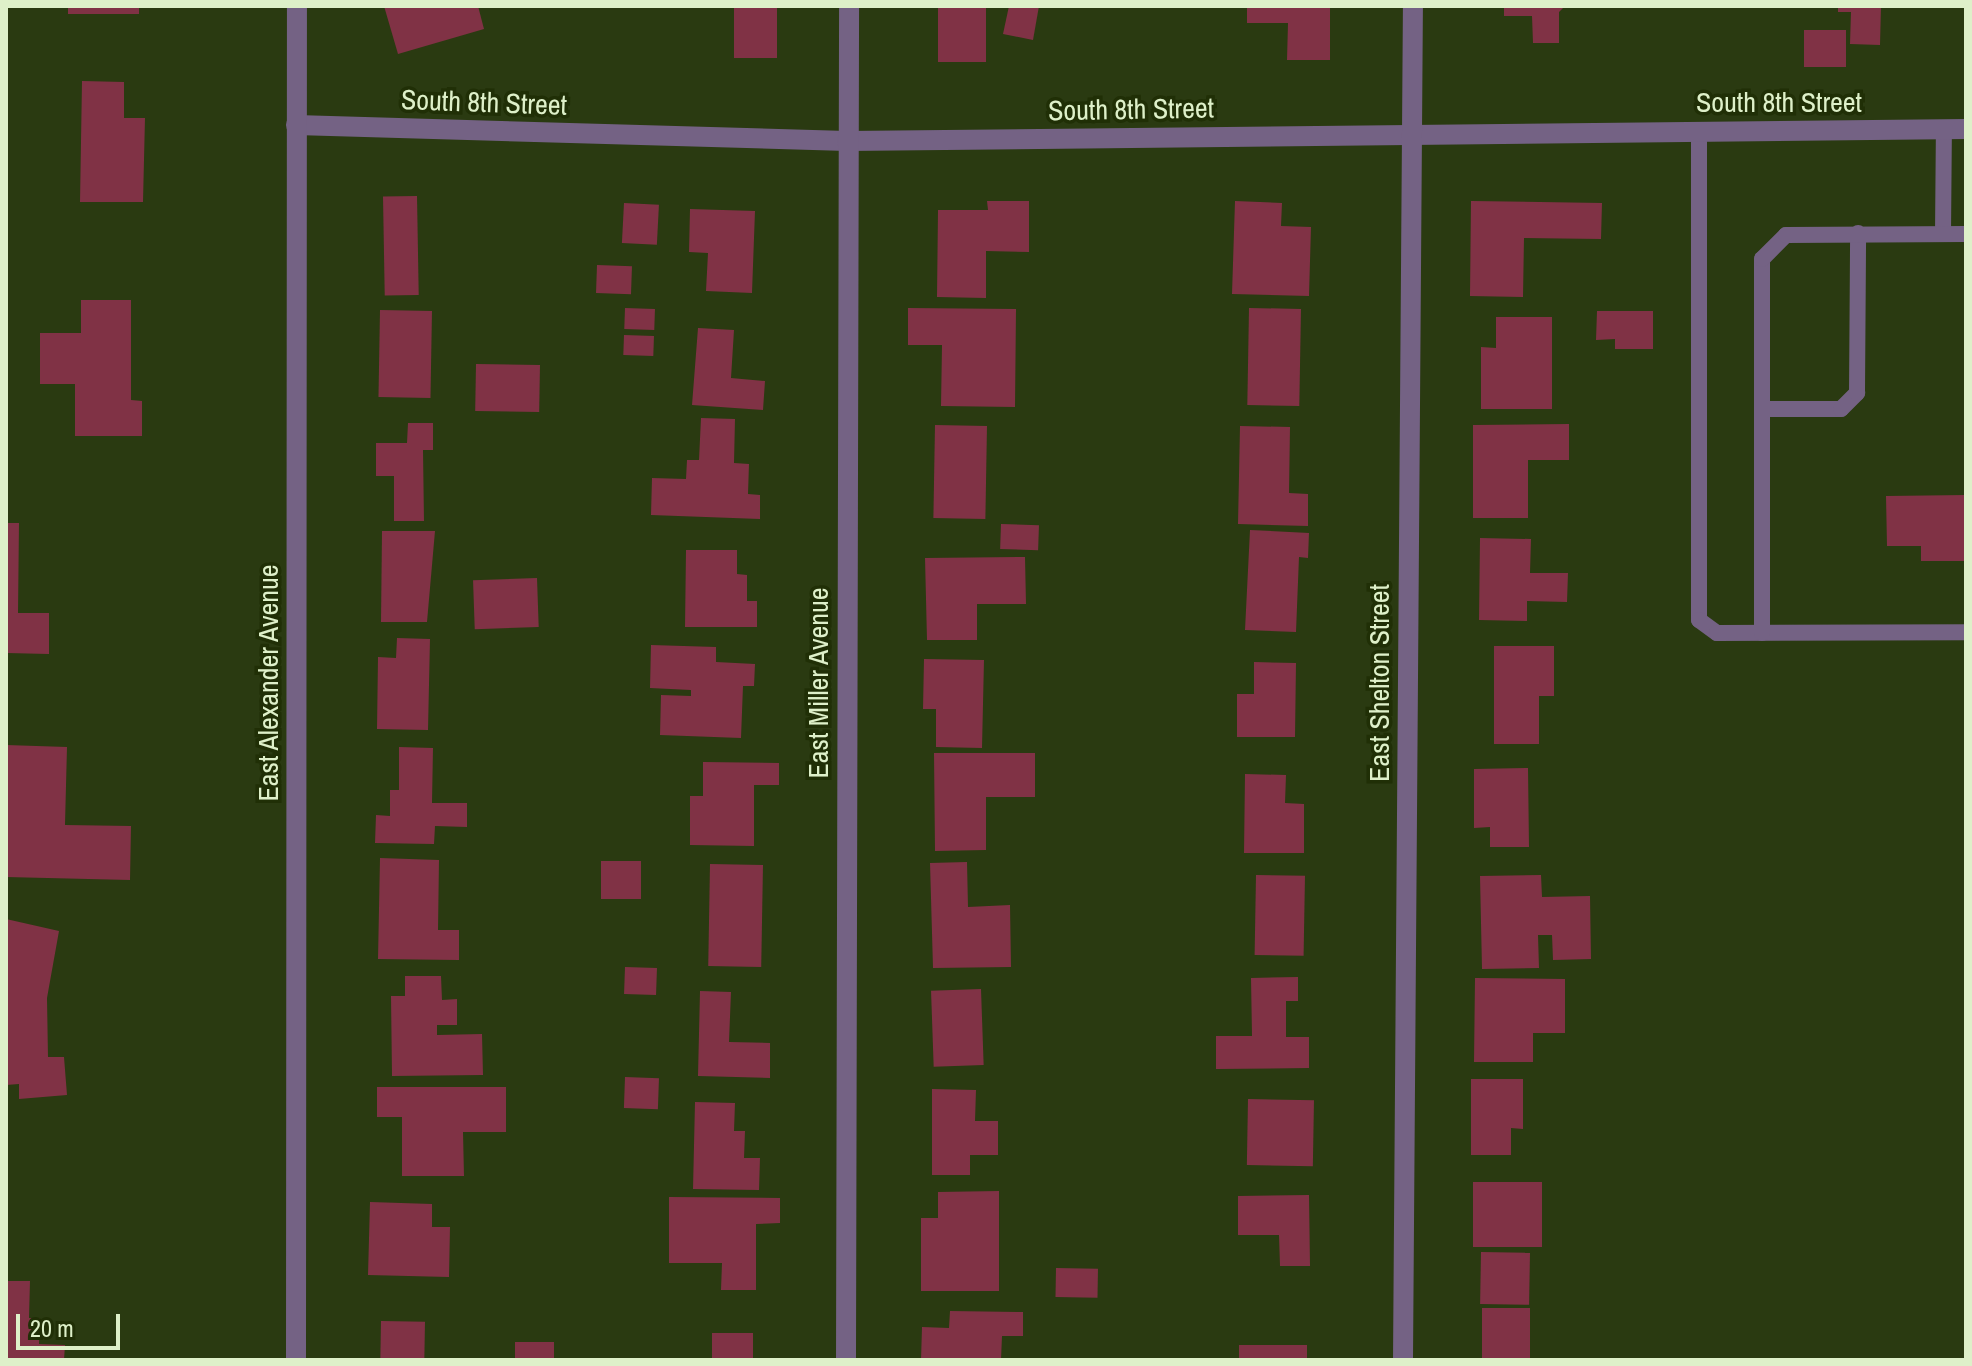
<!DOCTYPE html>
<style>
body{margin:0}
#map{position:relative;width:1972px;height:1366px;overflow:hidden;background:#2a3a11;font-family:"Archivo Narrow",sans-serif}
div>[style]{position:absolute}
.building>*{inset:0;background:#803245;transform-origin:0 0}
.service>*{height:16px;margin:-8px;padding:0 8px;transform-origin:8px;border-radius:8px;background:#746284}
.minor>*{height:20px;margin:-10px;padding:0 10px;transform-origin:10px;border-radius:10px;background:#746284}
span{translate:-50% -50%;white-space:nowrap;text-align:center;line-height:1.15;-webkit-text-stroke:7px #202f06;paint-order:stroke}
.street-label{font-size:28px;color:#def0c9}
.frame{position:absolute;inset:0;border:8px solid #def0c9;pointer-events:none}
.scale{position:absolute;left:16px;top:1314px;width:104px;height:36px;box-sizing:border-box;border:4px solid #def0c9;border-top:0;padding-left:10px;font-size:24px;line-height:28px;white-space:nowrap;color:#def0c9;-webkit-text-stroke:6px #202f06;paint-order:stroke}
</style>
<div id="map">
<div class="building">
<i style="left:68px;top:6px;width:71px;height:8px"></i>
<i style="clip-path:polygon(384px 6px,478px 6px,484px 29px,398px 54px)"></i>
<i style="left:734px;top:6px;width:43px;height:52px"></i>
<i style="left:938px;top:6px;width:48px;height:56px"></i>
<i style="clip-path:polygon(1009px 6px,1039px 6px,1033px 40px,1003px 34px)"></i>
<i style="clip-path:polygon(1247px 6px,1330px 6px,1330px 60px,1287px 60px,1288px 23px,1247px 23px)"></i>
<i style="clip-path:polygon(1504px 6px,1565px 6px,1559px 12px,1559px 43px,1533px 43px,1532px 16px,1504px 16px)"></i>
<i style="clip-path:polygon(1838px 6px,1881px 6px,1880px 45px,1850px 44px,1851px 12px,1838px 12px)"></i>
<i style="left:1804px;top:30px;width:42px;height:37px"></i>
<i style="clip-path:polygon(82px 81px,124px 82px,124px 118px,145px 118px,143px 202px,80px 202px)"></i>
<i style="left:417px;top:196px;width:99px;height:34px;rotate:89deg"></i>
<i style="clip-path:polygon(987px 201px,1029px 201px,1029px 252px,986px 251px,986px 298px,937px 297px,938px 210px,988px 210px)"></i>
<i style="clip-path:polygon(1235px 201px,1282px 203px,1281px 226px,1311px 227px,1309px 296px,1232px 294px)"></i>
<i style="clip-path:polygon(1471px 201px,1602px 203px,1601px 239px,1524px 238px,1523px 297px,1470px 296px)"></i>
<i style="left:624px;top:203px;width:35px;height:40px;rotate:3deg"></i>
<i style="clip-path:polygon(690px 209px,755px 211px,752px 293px,706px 291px,708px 253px,689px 252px)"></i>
<i style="left:597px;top:265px;width:35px;height:28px;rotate:2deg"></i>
<i style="clip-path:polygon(81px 300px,131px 300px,131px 400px,142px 401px,142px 436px,75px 436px,75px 384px,40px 384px,40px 333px,81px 333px)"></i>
<i style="left:625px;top:308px;width:30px;height:21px;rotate:2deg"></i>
<i style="clip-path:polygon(908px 308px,1016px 309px,1015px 407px,941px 406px,942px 345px,908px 345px)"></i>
<i style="left:1249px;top:308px;width:52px;height:97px;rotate:1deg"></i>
<i style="left:380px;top:310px;width:52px;height:87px;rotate:1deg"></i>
<i style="clip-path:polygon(1597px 311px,1653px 311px,1653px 349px,1615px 349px,1615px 339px,1596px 340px)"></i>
<i style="clip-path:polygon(1496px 317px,1552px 317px,1552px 409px,1481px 409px,1481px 347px,1496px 348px)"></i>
<i style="clip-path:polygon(698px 328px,734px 330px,731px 378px,765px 381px,763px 410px,692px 405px)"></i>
<i style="left:624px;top:335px;width:30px;height:20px;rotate:2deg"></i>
<i style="left:476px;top:364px;width:64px;height:47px;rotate:1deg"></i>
<i style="clip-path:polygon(701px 418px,735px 419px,734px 463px,749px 464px,748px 494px,760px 495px,760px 519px,651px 515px,652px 478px,686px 479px,687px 460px,699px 460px)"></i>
<i style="clip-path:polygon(408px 423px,433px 423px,433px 450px,423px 450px,424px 521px,394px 521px,394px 476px,376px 476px,376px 443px,407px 443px)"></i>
<i style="clip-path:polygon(1569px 424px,1569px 460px,1528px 460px,1528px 518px,1473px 518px,1473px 425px)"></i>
<i style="left:935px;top:425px;width:52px;height:93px;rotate:1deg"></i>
<i style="clip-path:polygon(1240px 426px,1290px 427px,1289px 493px,1308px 494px,1308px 526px,1238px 524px)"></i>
<i style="clip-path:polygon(1966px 495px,1966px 561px,1921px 561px,1921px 546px,1887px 546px,1886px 496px)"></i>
<i style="clip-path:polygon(6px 523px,19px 523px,18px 613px,49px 613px,49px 654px,6px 653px)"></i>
<i style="left:1001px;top:524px;width:38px;height:25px;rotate:2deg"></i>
<i style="clip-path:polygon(1250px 530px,1309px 533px,1308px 558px,1299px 557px,1296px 632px,1245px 630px)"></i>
<i style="clip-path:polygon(382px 531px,435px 531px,427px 622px,381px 622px)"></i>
<i style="clip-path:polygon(1480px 538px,1531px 539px,1530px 573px,1568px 573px,1567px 602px,1527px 601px,1527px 621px,1479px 620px)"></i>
<i style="clip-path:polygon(686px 550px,737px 550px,737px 574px,747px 575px,747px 601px,757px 601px,757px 627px,685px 627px)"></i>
<i style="clip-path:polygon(1025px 557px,1026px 604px,977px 604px,977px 640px,927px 640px,925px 558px)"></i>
<i style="left:537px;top:578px;width:49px;height:64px;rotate:88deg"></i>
<i style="clip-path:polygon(397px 638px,430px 639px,428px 730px,377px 729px,378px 657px,396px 658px)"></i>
<i style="clip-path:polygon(651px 645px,716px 647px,716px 662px,755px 664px,754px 686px,743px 686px,741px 738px,660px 735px,661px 695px,691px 696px,691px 690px,650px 688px)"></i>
<i style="clip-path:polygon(1494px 646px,1554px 646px,1554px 696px,1539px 696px,1539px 744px,1494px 744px)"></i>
<i style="clip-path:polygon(924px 659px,984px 660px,982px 748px,936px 747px,936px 709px,923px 709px)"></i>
<i style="clip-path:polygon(1254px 662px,1296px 663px,1295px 737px,1237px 737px,1237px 694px,1254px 694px)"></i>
<i style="clip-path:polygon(6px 745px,67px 747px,65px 825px,131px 826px,130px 880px,6px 877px)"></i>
<i style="clip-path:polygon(399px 747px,433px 748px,432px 803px,467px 803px,467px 827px,435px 826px,434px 844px,375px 843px,376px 815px,390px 816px,390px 790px,399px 790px)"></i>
<i style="clip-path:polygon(934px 753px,1035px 753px,1035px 797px,986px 797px,986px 850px,935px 851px)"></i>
<i style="clip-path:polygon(703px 762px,779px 763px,779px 785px,754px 785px,754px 846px,690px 845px,690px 796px,703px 796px)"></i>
<i style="clip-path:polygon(1528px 768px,1529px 847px,1490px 847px,1490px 827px,1474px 828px,1474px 769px)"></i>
<i style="clip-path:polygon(1245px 774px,1286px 775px,1285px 803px,1304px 804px,1304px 853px,1244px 853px)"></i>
<i style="clip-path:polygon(380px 858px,439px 860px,438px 930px,459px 930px,459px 960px,378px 959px)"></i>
<i style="left:601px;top:861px;width:40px;height:38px"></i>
<i style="clip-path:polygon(967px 862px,968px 907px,1010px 905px,1011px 967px,933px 968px,930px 863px)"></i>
<i style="left:710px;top:864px;width:53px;height:102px;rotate:1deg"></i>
<i style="left:1256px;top:875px;width:49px;height:80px;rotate:1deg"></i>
<i style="clip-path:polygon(1541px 875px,1542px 897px,1590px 896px,1591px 959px,1553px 960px,1552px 935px,1538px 935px,1539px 968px,1482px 969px,1480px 876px)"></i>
<i style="clip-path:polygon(6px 919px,59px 931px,47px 998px,48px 1057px,64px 1057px,67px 1095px,19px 1099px,19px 1084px,6px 1085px)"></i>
<i style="left:625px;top:967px;width:32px;height:27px;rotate:2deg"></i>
<i style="clip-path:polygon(405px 976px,441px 976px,442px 1000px,457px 999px,457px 1025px,437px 1025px,437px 1035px,482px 1034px,483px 1075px,392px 1076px,391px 996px,405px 996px)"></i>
<i style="clip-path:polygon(1298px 977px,1298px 1001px,1286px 1001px,1286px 1037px,1309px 1037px,1309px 1068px,1216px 1069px,1216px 1036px,1252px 1036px,1251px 978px)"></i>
<i style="clip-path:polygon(1475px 978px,1565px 979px,1565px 1033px,1533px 1033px,1533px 1062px,1474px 1062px)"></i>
<i style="left:981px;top:989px;width:76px;height:50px;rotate:88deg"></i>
<i style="clip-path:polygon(700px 991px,731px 992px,729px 1042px,770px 1043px,770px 1078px,698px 1076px)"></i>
<i style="left:625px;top:1077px;width:34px;height:31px;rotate:2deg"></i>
<i style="clip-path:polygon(1471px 1079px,1523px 1079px,1523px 1129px,1511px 1128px,1511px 1155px,1471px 1155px)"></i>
<i style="clip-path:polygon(377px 1087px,506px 1087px,506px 1132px,463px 1132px,464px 1176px,402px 1176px,402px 1117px,377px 1117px)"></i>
<i style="clip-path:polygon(932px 1089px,976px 1090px,975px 1121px,998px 1121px,998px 1155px,970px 1155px,970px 1175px,932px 1175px)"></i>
<i style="left:1248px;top:1099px;width:66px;height:66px;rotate:1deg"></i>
<i style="clip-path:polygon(695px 1102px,735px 1103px,734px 1131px,745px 1131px,744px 1158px,760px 1158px,759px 1190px,693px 1189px)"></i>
<i style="left:1473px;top:1182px;width:69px;height:65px"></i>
<i style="clip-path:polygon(999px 1191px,999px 1291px,921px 1291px,921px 1218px,938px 1218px,938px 1192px)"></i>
<i style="clip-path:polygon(1309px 1195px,1310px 1266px,1280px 1266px,1279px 1235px,1238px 1235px,1238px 1196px)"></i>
<i style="clip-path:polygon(669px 1197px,780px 1198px,780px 1223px,756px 1224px,756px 1290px,721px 1290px,722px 1263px,669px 1263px)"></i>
<i style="clip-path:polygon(370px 1202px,432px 1204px,432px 1227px,450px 1227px,449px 1277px,368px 1275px)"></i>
<i style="left:1481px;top:1252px;width:49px;height:52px;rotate:1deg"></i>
<i style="left:1056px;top:1268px;width:42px;height:29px;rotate:1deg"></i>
<i style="clip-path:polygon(6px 1281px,30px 1281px,29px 1318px,40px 1318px,39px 1344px,65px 1345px,64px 1360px,6px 1360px)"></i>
<i style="left:1482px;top:1308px;width:48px;height:52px"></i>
<i style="clip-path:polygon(950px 1311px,1023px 1312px,1023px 1336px,1002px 1336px,1001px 1360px,921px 1360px,922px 1327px,949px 1328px)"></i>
<i style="left:381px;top:1321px;width:44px;height:39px;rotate:1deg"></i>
<i style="left:712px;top:1333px;width:41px;height:27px"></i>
<i style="left:515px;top:1342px;width:39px;height:18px"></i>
<i style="left:1307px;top:1345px;width:15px;height:68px;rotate:90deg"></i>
</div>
<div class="service">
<i style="left:1699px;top:131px;width:489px;rotate:90deg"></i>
<i style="left:1699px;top:620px;width:22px;rotate:36deg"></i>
<i style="left:1717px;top:633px;width:249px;rotate:-0.2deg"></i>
<i style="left:1943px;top:234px;width:105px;rotate:-89.5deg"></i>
<i style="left:1762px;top:409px;width:79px"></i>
<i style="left:1841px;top:409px;width:23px;rotate:-45deg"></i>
<i style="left:1857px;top:393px;width:160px;rotate:-89.6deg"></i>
<i style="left:1762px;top:633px;width:374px;rotate:-90deg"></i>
<i style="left:1762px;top:259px;width:34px;rotate:-45deg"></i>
<i style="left:1786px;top:235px;width:180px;rotate:-0.3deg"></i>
</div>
<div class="minor">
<i style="left:296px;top:125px;width:551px;rotate:1.66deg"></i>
<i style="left:847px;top:141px;width:1119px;rotate:-0.61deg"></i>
<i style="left:296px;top:1360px;width:1354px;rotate:-89.96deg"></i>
<i style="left:846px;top:1360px;width:1354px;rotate:-89.87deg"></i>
<i style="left:1403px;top:1360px;width:1354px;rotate:-89.58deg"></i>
</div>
<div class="street-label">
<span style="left:484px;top:102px;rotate:2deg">South 8th Street</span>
<span style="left:1779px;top:102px">South 8th Street</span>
<span style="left:1131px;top:109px;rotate:-1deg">South 8th Street</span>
<span style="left:268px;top:683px;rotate:-90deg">East Alexander Avenue</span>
<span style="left:818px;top:683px;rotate:-90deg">East Miller Avenue</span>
<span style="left:1379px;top:683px;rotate:-90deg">East Shelton Street</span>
</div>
<div class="frame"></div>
<div class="scale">20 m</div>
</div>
